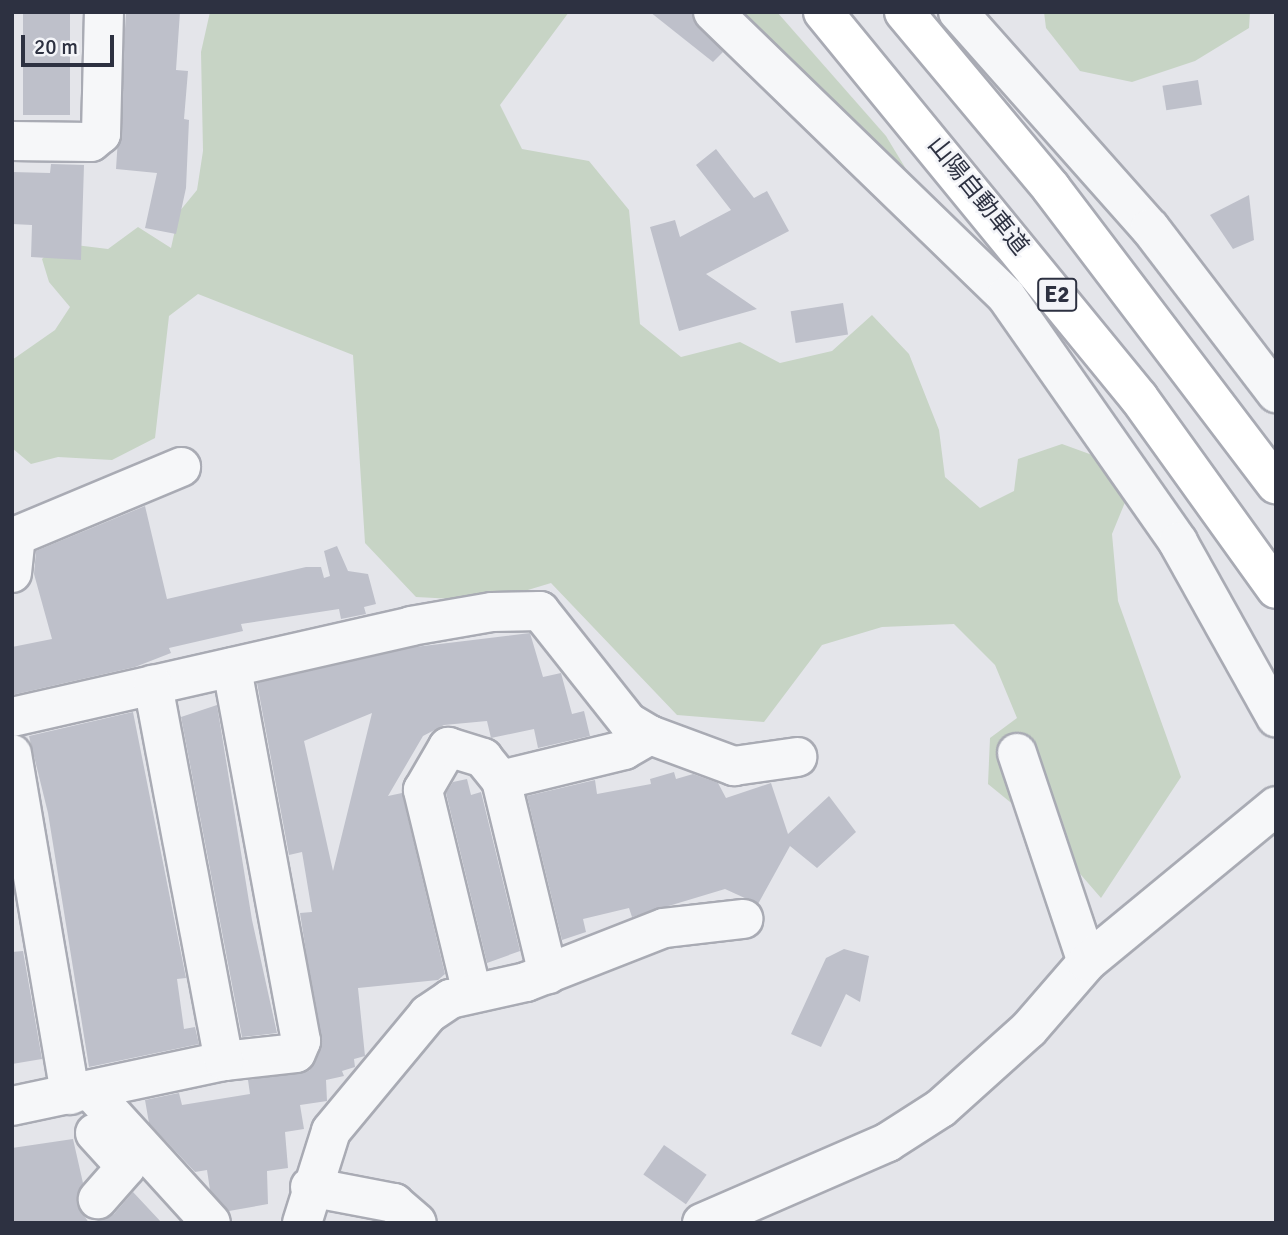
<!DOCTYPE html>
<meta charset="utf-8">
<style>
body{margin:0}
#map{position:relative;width:1288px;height:1235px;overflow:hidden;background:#e4e5ea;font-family:Signika,"Noto Sans JP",sans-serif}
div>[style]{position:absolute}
.green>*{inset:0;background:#c7d4c5}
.building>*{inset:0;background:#bec0ca;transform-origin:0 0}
.roads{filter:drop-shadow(2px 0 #a9abb4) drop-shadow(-2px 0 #a9abb4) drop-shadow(0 2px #a9abb4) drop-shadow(0 -2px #a9abb4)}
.minor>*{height:38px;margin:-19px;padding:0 19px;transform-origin:19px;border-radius:19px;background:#f6f7f9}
.highway>*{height:38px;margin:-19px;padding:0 19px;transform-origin:19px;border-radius:19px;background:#fff}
span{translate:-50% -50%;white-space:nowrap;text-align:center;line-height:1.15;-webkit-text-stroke:5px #f3f4f8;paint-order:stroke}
.shield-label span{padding:2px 5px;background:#f3f4f8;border:2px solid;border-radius:5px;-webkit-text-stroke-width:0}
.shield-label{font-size:23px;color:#2d3141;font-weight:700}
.street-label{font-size:24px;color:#2d3141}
.frame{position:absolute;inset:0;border:14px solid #2d3141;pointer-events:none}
.scale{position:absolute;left:21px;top:35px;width:93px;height:32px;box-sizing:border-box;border:4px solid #2d3141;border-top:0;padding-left:9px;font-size:21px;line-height:24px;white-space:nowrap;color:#2d3141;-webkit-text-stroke:5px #f3f4f8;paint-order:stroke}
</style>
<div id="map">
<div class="green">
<i style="clip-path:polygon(210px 12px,569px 12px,500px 105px,522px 149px,589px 161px,629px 210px,640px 324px,681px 357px,740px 342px,780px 363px,832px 351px,872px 315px,909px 354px,939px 430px,945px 477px,980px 508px,1014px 491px,1018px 459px,1062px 444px,1095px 456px,1128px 495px,1112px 534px,1118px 601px,1181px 777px,1101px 898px,1036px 823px,988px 784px,990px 738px,1017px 718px,995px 665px,954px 624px,882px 627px,822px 645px,764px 722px,677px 715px,551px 583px,492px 601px,416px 597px,365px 543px,353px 355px,198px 294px,169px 316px,155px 438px,112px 460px,58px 457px,31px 464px,12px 448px,12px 360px,55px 330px,70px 307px,49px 282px,42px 259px,59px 243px,108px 249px,138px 227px,171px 248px,179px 212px,197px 190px,203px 151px,201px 52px)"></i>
<i style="clip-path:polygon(737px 12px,777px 12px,886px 136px,912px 179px)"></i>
<i style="clip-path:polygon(1044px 12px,1250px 12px,1249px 28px,1195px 61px,1132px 82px,1080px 71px,1046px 28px)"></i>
</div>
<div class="building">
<i style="left:23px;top:12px;width:47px;height:103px"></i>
<i style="clip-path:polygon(180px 12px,176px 70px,188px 71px,184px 119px,189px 120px,186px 188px,176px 234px,145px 228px,157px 173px,116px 169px,126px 13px)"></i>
<i style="clip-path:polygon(650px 12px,692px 12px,723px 52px,713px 62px)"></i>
<i style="left:1198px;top:80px;width:25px;height:36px;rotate:81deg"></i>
<i style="clip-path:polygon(716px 149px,754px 198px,767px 191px,789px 231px,706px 274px,757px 309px,679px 331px,650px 227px,675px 220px,680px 237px,731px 210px,696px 165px)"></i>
<i style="clip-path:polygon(51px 164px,84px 165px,81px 260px,31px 257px,32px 225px,12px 224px,12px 172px,50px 173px)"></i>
<i style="clip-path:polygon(1249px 195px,1254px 240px,1233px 249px,1210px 215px)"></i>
<i style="left:843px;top:303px;width:32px;height:53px;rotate:81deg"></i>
<i style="clip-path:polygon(145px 506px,167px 599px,306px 567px,321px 567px,324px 578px,330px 576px,324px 551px,337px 546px,348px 571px,368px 574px,376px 604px,364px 607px,366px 614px,341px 619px,339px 609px,241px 624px,243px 631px,169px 648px,171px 653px,135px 667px,12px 695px,12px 647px,52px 639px,34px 574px,36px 551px)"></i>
<i style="clip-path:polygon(evenodd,530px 633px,543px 677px,561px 673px,572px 714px,584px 711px,590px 736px,538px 748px,534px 729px,491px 738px,487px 721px,444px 725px,423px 736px,388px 796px,402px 793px,445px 974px,438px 980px,358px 988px,365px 1056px,354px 1059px,355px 1067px,342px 1071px,344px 1076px,326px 1080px,327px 1101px,300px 1105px,304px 1129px,285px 1132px,288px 1168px,267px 1171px,268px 1204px,229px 1211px,210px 1190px,207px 1170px,195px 1172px,149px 1123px,145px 1100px,179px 1093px,182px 1105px,250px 1094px,248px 1080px,309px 1071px,321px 1049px,300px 913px,312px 912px,302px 852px,289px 855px,257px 683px,415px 647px,530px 633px,372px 713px,333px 871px,304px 741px,372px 713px)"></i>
<i style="clip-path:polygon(217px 705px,252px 920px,277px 1033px,242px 1037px,181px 717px)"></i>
<i style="clip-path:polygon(133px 712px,186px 978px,177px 979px,184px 1029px,195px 1027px,199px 1044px,89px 1067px,48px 813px,29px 736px)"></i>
<i style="clip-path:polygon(674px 772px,676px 779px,693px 774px,718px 783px,726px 798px,771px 783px,788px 834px,829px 796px,856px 832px,817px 868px,790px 846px,758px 904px,725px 889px,632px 917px,629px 908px,583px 919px,586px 932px,562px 940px,527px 796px,595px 780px,597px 794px,651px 784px,650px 779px)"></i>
<i style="clip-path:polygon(467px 779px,471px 795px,481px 792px,520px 951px,487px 963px,446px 793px,453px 782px)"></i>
<i style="clip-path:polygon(844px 949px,869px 956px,860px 1002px,846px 994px,821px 1047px,791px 1034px,826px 958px)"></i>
<i style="clip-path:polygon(23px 951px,42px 1059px,12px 1064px,12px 952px)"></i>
<i style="clip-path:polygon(73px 1139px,83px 1183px,77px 1205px,89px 1223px,12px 1223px,12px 1148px)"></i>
<i style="left:664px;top:1145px;width:52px;height:36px;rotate:35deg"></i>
<i style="clip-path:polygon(133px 1192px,162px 1223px,91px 1223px,114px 1214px)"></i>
</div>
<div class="roads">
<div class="minor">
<i style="left:713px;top:12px;width:408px;rotate:44.1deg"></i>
<i style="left:1006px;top:296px;width:300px;rotate:55deg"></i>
<i style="left:1178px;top:542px;width:201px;rotate:60.8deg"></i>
<i style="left:958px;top:12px;width:289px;rotate:48.4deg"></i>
<i style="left:1150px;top:228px;width:208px;rotate:52.6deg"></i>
<i style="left:12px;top:141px;width:79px;rotate:0.7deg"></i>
<i style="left:91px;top:142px;width:13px;rotate:-39deg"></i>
<i style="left:101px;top:134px;width:122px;rotate:-88.6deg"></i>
<i style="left:12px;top:573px;width:37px;rotate:-84deg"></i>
<i style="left:16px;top:536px;width:179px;rotate:-22.7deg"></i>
<i style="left:12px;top:717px;width:409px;rotate:-12.8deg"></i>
<i style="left:411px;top:626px;width:82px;rotate:-9.8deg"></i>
<i style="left:492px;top:612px;width:48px;rotate:-1.2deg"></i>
<i style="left:540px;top:611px;width:142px;rotate:51.6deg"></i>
<i style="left:628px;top:722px;width:26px;rotate:31deg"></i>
<i style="left:650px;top:735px;width:90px;rotate:20.3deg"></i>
<i style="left:734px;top:766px;width:64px;rotate:-8.1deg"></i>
<i style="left:1017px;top:753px;width:220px;rotate:71.5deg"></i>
<i style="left:12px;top:754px;width:346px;rotate:80.3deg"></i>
<i style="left:501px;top:780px;width:200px;rotate:76.4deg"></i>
<i style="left:472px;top:993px;width:209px;rotate:-103.6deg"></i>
<i style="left:423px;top:790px;width:50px;rotate:-59.8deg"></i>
<i style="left:448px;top:747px;width:37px;rotate:17deg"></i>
<i style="left:483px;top:758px;width:28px;rotate:51deg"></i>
<i style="left:501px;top:780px;width:127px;rotate:-13.7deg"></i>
<i style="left:624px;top:750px;width:30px;rotate:-30deg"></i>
<i style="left:224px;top:1061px;width:72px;rotate:-6.3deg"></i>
<i style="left:296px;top:1053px;width:13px;rotate:-67deg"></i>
<i style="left:301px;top:1041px;width:380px;rotate:-100.5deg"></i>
<i style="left:91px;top:1091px;width:178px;rotate:47.7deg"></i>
<i style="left:12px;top:1106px;width:217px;rotate:-12deg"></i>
<i style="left:224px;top:1061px;width:383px;rotate:-100.7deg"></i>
<i style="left:95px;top:1133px;width:46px;rotate:47.6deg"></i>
<i style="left:126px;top:1167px;width:43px;rotate:131.2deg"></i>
<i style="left:310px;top:1187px;width:86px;rotate:10.8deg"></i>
<i style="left:394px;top:1203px;width:30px;rotate:41deg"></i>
<i style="left:302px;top:1223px;width:96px;rotate:-72.5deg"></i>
<i style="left:331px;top:1131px;width:152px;rotate:-50.3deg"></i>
<i style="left:428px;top:1014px;width:27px;rotate:-34deg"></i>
<i style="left:450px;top:999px;width:78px;rotate:-12.6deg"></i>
<i style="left:526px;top:982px;width:148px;rotate:-21.4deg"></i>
<i style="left:664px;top:928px;width:80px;rotate:-6.5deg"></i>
<i style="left:702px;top:1223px;width:203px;rotate:-23.5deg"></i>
<i style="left:888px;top:1142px;width:63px;rotate:-32.7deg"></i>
<i style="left:941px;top:1108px;width:118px;rotate:-41.9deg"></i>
<i style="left:1029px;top:1029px;width:89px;rotate:-49.1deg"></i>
<i style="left:1087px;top:962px;width:245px;rotate:-39.5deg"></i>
</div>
<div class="highway">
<i style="left:823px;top:12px;width:499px;rotate:50.7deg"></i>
<i style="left:1139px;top:398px;width:235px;rotate:54.3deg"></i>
<i style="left:904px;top:12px;width:229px;rotate:50.1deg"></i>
<i style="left:1051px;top:188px;width:372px;rotate:52.8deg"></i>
</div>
</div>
<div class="shield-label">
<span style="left:1057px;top:295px">E2</span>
</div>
<div class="street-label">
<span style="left:978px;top:196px;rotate:51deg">山陽自動車道</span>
</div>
<div class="frame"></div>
<div class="scale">20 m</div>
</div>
